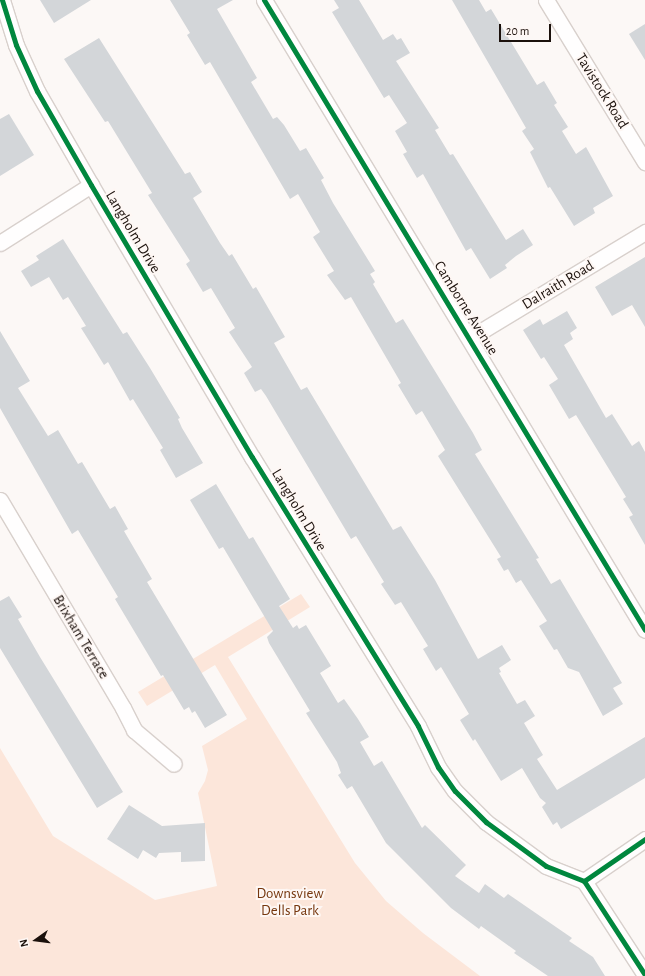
<!DOCTYPE html>
<style>
body{margin:0}
#map{position:relative;width:645px;height:976px;overflow:hidden;background:#fcf8f6;font-family:"Alegreya Sans",sans-serif}
div>[style]{position:absolute}
.green>*{inset:0;background:#fce6da}
.building>*{inset:0;background:#d3d6d9}
.roads{filter:drop-shadow(1px 0 #d8d0cc) drop-shadow(-1px 0 #d8d0cc) drop-shadow(0 1px #d8d0cc) drop-shadow(0 -1px #d8d0cc)}
.minor>*{height:15px;margin:-7.5px;padding:0 7.5px;transform-origin:7.5px;border-radius:7.5px;background:#fffefe}
.cycleway>*{height:5px;margin:-2.5px;padding:0 2.5px;transform-origin:2.5px;border-radius:2.5px;background:#00873e}
span{translate:-50% -50%;white-space:nowrap;text-align:center;line-height:1.15;-webkit-text-stroke:4px #fef7f4;paint-order:stroke}
.street-label{font-size:15px;color:#1b110c}
.park-label{font-size:15px;color:#76370e}
.north{position:absolute;left:16px;top:920px;width:40px;height:40px;-webkit-text-stroke:3px #fef7f4;paint-order:stroke;rotate:256deg;font-size:11px;font-weight:700;line-height:16px;text-align:center;color:#1b110c}
.north::after{content:'';display:block;margin:auto;width:14px;height:18px;background:#1b110c;clip-path:polygon(50% 0,100% 100%,50% 72%,0 100%)}
.scale{position:absolute;left:499px;top:24px;width:52px;height:18px;box-sizing:border-box;border:2px solid #1b110c;border-top:0;padding-left:5px;font-size:12px;line-height:14px;white-space:nowrap;color:#1b110c;-webkit-text-stroke:3px #fef7f4;paint-order:stroke}
</style>
<div id="map">
<div class="green">
<i style="clip-path:polygon(301px 594px,310px 607px,228px 657px,355px 863px,386px 901px,423px 933px,480px 976px,0 976px,0 748px,53px 836px,155px 900px,217px 886px,198px 793px,205px 781px,208px 770px,202px 746px,247px 719px,215px 665px,147px 706px,138px 692px)"></i>
</div>
<div class="building">
<i style="clip-path:polygon(40px 0,91px 0,54px 23px)"></i>
<i style="clip-path:polygon(170px 0,233px 0,217px 9px,257px 78px,251px 82px,273px 119px,277px 117px,284px 125px,300px 151px,306px 148px,324px 178px,321px 180px,333px 203px,375px 271px,370px 274px,375px 282px,373px 284px,396px 323px,403px 319px,473px 433px,482px 450px,475px 454px,539px 558px,536px 559px,551px 584px,560px 579px,622px 683px,613px 688px,623px 704px,603px 716px,579px 672px,568px 668px,557px 649px,554px 650px,539px 626px,547px 621px,521px 580px,516px 583px,508px 569px,504px 571px,497px 559px,501px 557px,438px 456px,445px 450px,422px 411px,416px 415px,398px 385px,401px 383px,351px 297px,345px 300px,327px 275px,334px 271px,313px 237px,320px 232px,298px 194px,290px 199px,210px 62px,205px 65px,187px 35px,190px 33px)"></i>
<i style="clip-path:polygon(334px 0,359px 0,383px 40px,393px 34px,397px 40px,401px 38px,410px 53px,396px 61px,439px 128px,435px 130px,450px 155px,453px 154px,506px 240px,523px 229px,533px 245px,516px 256px,505px 265px,507px 268px,490px 279px,471px 248px,466px 251px,423px 174px,417px 178px,403px 154px,407px 152px,395px 131px,407px 123px,389px 95px,384px 98px,332px 12px,339px 8px)"></i>
<i style="clip-path:polygon(452px 0,479px 0,486px 12px,491px 9px,537px 85px,544px 81px,557px 103px,554px 105px,568px 127px,562px 131px,576px 154px,586px 147px,613px 196px,593px 208px,595px 213px,574px 226px,550px 187px,548px 188px,530px 152px,534px 149px,522px 131px,526px 128px)"></i>
<i style="clip-path:polygon(645px 24px,645px 60px,629px 34px)"></i>
<i style="clip-path:polygon(99px 38px,185px 174px,190px 172px,202px 192px,193px 198px,220px 243px,229px 256px,232px 254px,253px 289px,256px 287px,285px 337px,274px 343px,301px 390px,307px 387px,393px 530px,401px 526px,435px 580px,478px 659px,502px 645px,511px 660px,499px 668px,501px 672px,499px 673px,517px 704px,525px 700px,535px 716px,524px 723px,543px 755px,537px 759px,557px 790px,645px 737px,645px 778px,561px 829px,557px 822px,553px 825px,542px 807px,546px 803px,540px 798px,522px 768px,501px 781px,475px 739px,473px 741px,460px 720px,469px 714px,441px 667px,436px 671px,423px 649px,428px 646px,401px 602px,395px 605px,381px 584px,384px 582px,356px 536px,351px 539px,266px 396px,261px 389px,255px 392px,244px 373px,252px 367px,229px 332px,235px 328px,211px 288px,203px 292px,186px 264px,190px 261px,148px 195px,152px 193px,108px 121px,105px 122px,64px 59px)"></i>
<i style="clip-path:polygon(9px 114px,34px 155px,0 176px,0 119px)"></i>
<i style="clip-path:polygon(63px 239px,123px 334px,127px 332px,150px 368px,180px 418px,178px 419px,182px 428px,203px 463px,176px 478px,160px 450px,163px 448px,133px 399px,130px 401px,108px 362px,104px 365px,93px 347px,81px 328px,86px 326px,68px 297px,63px 300px,49px 277px,31px 287px,21px 271px,39px 260px,36px 256px)"></i>
<i style="clip-path:polygon(645px 257px,645px 327px,632px 305px,612px 316px,595px 287px)"></i>
<i style="clip-path:polygon(567px 311px,577px 328px,570px 333px,573px 339px,564px 345px,606px 418px,612px 414px,632px 446px,639px 441px,645px 452px,645px 545px,629px 517px,633px 515px,623px 499px,626px 497px,576px 415px,569px 419px,549px 385px,558px 379px,544px 357px,541px 359px,523px 330px,540px 319px,543px 325px)"></i>
<i style="clip-path:polygon(0 331px,30px 381px,18px 388px,48px 436px,58px 430px,78px 464px,82px 462px,110px 509px,115px 506px,128px 529px,124px 531px,152px 579px,147px 582px,227px 715px,205px 728px,195px 711px,192px 713px,189px 707px,184px 710px,163px 675px,161px 676px,115px 599px,118px 597px,78px 530px,72px 534px,0 408px)"></i>
<i style="clip-path:polygon(216px 484px,249px 539px,253px 537px,290px 599px,279px 606px,293px 628px,297px 625px,299px 629px,306px 625px,331px 666px,320px 673px,338px 703px,344px 699px,358px 719px,369px 737px,360px 742px,374px 766px,382px 761px,422px 828px,425px 825px,466px 865px,455px 876px,479px 893px,485px 884px,504px 898px,508px 894px,572px 938px,569px 941px,593px 957px,605px 976px,548px 976px,514px 953px,516px 951px,481px 926px,479px 929px,451px 908px,386px 843px,352px 786px,347px 789px,338px 775px,341px 773px,337px 762px,306px 713px,310px 711px,269px 643px,267px 637px,273px 631px,223px 547px,219px 549px,190px 500px)"></i>
<i style="clip-path:polygon(9px 596px,22px 617px,18px 619px,40px 657px,123px 792px,97px 808px,0 648px,0 601px)"></i>
<i style="clip-path:polygon(129px 805px,162px 826px,205px 823px,205px 861px,181px 862px,181px 852px,159px 853px,156px 858px,143px 850px,138px 859px,107px 839px)"></i>
</div>
<div class="roads">
<div class="minor">
<i style="left:2px;top:0;width:47px;rotate:72.7deg"></i>
<i style="left:16px;top:45px;width:51px;rotate:65.5deg"></i>
<i style="left:37px;top:91px;width:108px;rotate:60.1deg"></i>
<i style="left:91px;top:185px;width:316px;rotate:59.4deg"></i>
<i style="left:252px;top:457px;width:316px;rotate:58.3deg"></i>
<i style="left:418px;top:726px;width:46px;rotate:64deg"></i>
<i style="left:438px;top:767px;width:29px;rotate:55deg"></i>
<i style="left:455px;top:791px;width:44px;rotate:45deg"></i>
<i style="left:486px;top:822px;width:74px;rotate:36.3deg"></i>
<i style="left:546px;top:866px;width:41px;rotate:21.5deg"></i>
<i style="left:584px;top:881px;width:112px;rotate:57deg"></i>
<i style="left:264px;top:0;width:736px;rotate:58.84deg"></i>
<i style="left:546px;top:0;width:190px;rotate:58.6deg"></i>
<i style="left:0;top:243px;width:108px;rotate:-32.5deg"></i>
<i style="left:470px;top:338px;width:205px;rotate:-31.2deg"></i>
<i style="left:0;top:500px;width:242px;rotate:59.4deg"></i>
<i style="left:123px;top:708px;width:25px;rotate:63deg"></i>
<i style="left:134px;top:730px;width:52px;rotate:40.4deg"></i>
<i style="left:584px;top:881px;width:74px;rotate:-34.5deg"></i>
</div>
</div>
<div class="cycleway">
<i style="left:2px;top:0;width:47px;rotate:72.7deg"></i>
<i style="left:16px;top:45px;width:51px;rotate:65.5deg"></i>
<i style="left:37px;top:91px;width:108px;rotate:60.1deg"></i>
<i style="left:91px;top:185px;width:316px;rotate:59.4deg"></i>
<i style="left:252px;top:457px;width:316px;rotate:58.3deg"></i>
<i style="left:418px;top:726px;width:46px;rotate:64deg"></i>
<i style="left:438px;top:767px;width:29px;rotate:55deg"></i>
<i style="left:455px;top:791px;width:44px;rotate:45deg"></i>
<i style="left:486px;top:822px;width:74px;rotate:36.3deg"></i>
<i style="left:546px;top:866px;width:41px;rotate:21.5deg"></i>
<i style="left:584px;top:881px;width:112px;rotate:57deg"></i>
<i style="left:264px;top:0;width:736px;rotate:58.84deg"></i>
<i style="left:584px;top:881px;width:74px;rotate:-34.5deg"></i>
</div>
<div class="street-label">
<span style="left:602px;top:91px;rotate:58deg">Tavistock Road</span>
<span style="left:133px;top:232px;rotate:59deg">Langholm Drive</span>
<span style="left:558px;top:285px;rotate:-31deg">Dalraith Road</span>
<span style="left:466px;top:308px;rotate:58deg">Camborne Avenue</span>
<span style="left:299px;top:510px;rotate:59deg">Langholm Drive</span>
<span style="left:81px;top:637px;rotate:59deg">Brixham Terrace</span>
</div>
<div class="park-label">
<span style="left:290px;top:902px">Downsview<br>Dells Park</span>
</div>
<div class="north">N</div>
<div class="scale">20 m</div>
</div>
